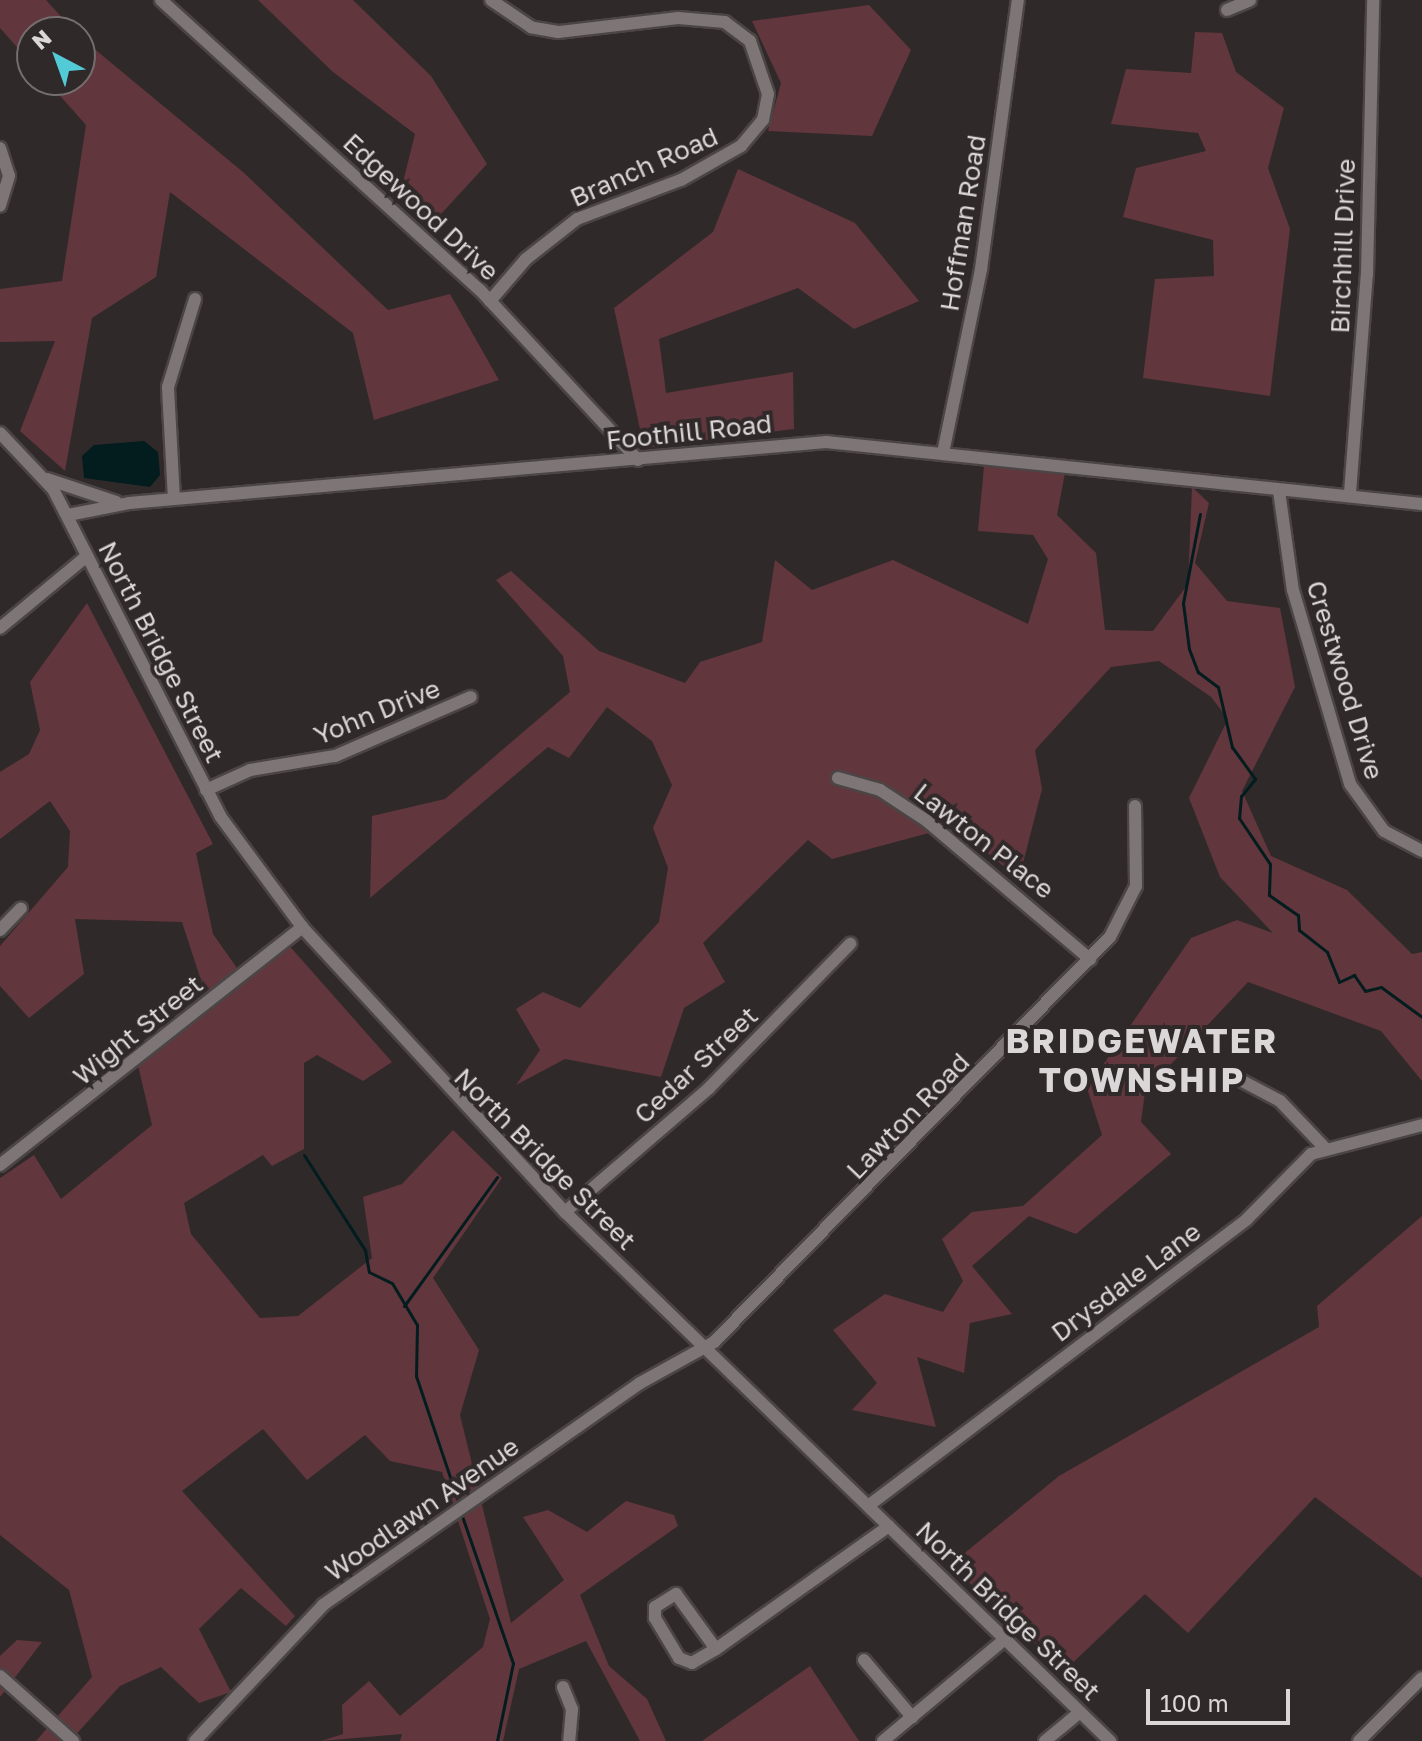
<!DOCTYPE html>
<style>
body{margin:0}
#map{position:relative;width:1422px;height:1741px;overflow:hidden;background:#30292a;font-family:"Golos Text",sans-serif}
div>[style]{position:absolute}
.green>*{inset:0;background:#62363d}
.water>*{inset:0;background:#031c1e}
.stream>*{height:3px;margin:-1.5px;padding:0 1.5px;transform-origin:1.5px;border-radius:1.5px;background:#031c1e}
.roads{filter:drop-shadow(2px 0 #4b4546) drop-shadow(-2px 0 #4b4546) drop-shadow(0 2px #4b4546) drop-shadow(0 -2px #4b4546)}
.minor>*{height:12px;margin:-6px;padding:0 6px;transform-origin:6px;border-radius:6px;background:#7d7576}
span{translate:-50% -50%;white-space:nowrap;text-align:center;line-height:1.15;-webkit-text-stroke:8px #30292a;paint-order:stroke}
.street-label{font-size:26px;color:#dbd6d7}
.district-label{font-size:34px;color:#dbd6d7;font-weight:700;letter-spacing:2px}
.north{position:absolute;left:16px;top:16px;width:80px;height:80px;box-sizing:border-box;background:#30292a;border:2px solid #746e6f;border-radius:50%;rotate:319deg;font-size:22px;font-weight:700;line-height:32px;text-align:center;color:#dbd6d7}
.north::after{content:'';display:block;margin:auto;width:28px;height:36px;background:#52cbd7;clip-path:polygon(50% 0,100% 100%,50% 72%,0 100%)}
.scale{position:absolute;left:1146px;top:1689px;width:144px;height:36px;box-sizing:border-box;border:4px solid #dbd6d7;border-top:0;padding-left:10px;font-size:24px;line-height:28px;white-space:nowrap;color:#dbd6d7;-webkit-text-stroke:6px #30292a;paint-order:stroke}
</style>
<div id="map">
<div class="green">
<i style="clip-path:polygon(0 0,46px 0,75px 32px,32px 32px,32px 64px,0 28px)"></i>
<i style="clip-path:polygon(258px 0,353px 0,431px 76px,487px 164px,430px 226px,399px 198px,415px 134px,333px 72px)"></i>
<i style="clip-path:polygon(869px 5px,911px 50px,872px 136px,768px 131px,781px 83px,752px 21px)"></i>
<i style="clip-path:polygon(1195px 32px,1222px 33px,1236px 72px,1284px 108px,1268px 168px,1290px 229px,1270px 396px,1143px 378px,1155px 279px,1214px 276px,1213px 240px,1123px 217px,1136px 168px,1206px 151px,1198px 133px,1111px 124px,1126px 69px,1191px 73px)"></i>
<i style="clip-path:polygon(80px 37px,243px 172px,388px 310px,450px 294px,499px 380px,374px 420px,353px 333px,170px 192px,156px 277px,92px 318px,65px 471px,20px 431px,55px 341px,0 342px,0 289px,62px 281px,86px 125px,46px 80px,80px 80px)"></i>
<i style="clip-path:polygon(738px 169px,855px 223px,919px 301px,854px 329px,798px 288px,659px 339px,666px 393px,793px 372px,794px 429px,644px 448px,614px 308px,713px 232px)"></i>
<i style="clip-path:polygon(984px 466px,1065px 473px,1057px 515px,1096px 553px,1105px 630px,1153px 631px,1188px 584px,1192px 487px,1209px 503px,1195px 563px,1227px 601px,1280px 608px,1295px 687px,1242px 791px,1271px 856px,1347px 890px,1412px 954px,1422px 952px,1422px 1081px,1381px 1031px,1248px 982px,1145px 1092px,1141px 1122px,1171px 1154px,1076px 1234px,1029px 1216px,972px 1266px,1012px 1314px,970px 1323px,964px 1373px,917px 1357px,936px 1427px,852px 1410px,877px 1383px,833px 1330px,885px 1294px,943px 1312px,963px 1281px,942px 1239px,972px 1212px,1023px 1206px,1102px 1135px,1087px 1088px,1191px 938px,1237px 920px,1273px 933px,1220px 877px,1189px 798px,1228px 719px,1211px 697px,1159px 661px,1111px 667px,1035px 750px,1042px 789px,1019px 879px,955px 826px,832px 859px,808px 840px,703px 943px,725px 982px,684px 1008px,661px 1077px,565px 1059px,516px 1085px,540px 1050px,516px 1009px,543px 992px,580px 1008px,659px 922px,668px 868px,653px 828px,672px 785px,652px 741px,607px 707px,569px 758px,548px 747px,370px 898px,372px 816px,445px 799px,570px 692px,563px 656px,496px 580px,511px 571px,599px 651px,685px 683px,700px 662px,762px 642px,775px 560px,812px 590px,893px 560px,1028px 624px,1048px 559px,1033px 535px,978px 531px)"></i>
<i style="clip-path:polygon(87px 603px,213px 844px,196px 853px,213px 934px,244px 978px,286px 942px,392px 1062px,363px 1081px,317px 1055px,304px 1063px,304px 1149px,272px 1166px,263px 1155px,184px 1203px,191px 1234px,260px 1318px,298px 1316px,372px 1258px,363px 1197px,402px 1184px,453px 1130px,502px 1178px,433px 1278px,479px 1350px,460px 1415px,511px 1623px,564px 1580px,523px 1517px,548px 1510px,587px 1532px,626px 1501px,674px 1515px,678px 1526px,580px 1595px,609px 1666px,647px 1699px,666px 1741px,640px 1741px,586px 1641px,519px 1669px,503px 1741px,400px 1741px,402px 1734px,321px 1741px,343px 1734px,342px 1705px,369px 1681px,400px 1716px,483px 1647px,490px 1619px,442px 1472px,390px 1461px,365px 1435px,307px 1480px,263px 1429px,182px 1491px,295px 1616px,286px 1626px,241px 1588px,199px 1629px,231px 1692px,199px 1703px,161px 1667px,120px 1686px,70px 1741px,36px 1741px,92px 1677px,69px 1590px,0 1535px,0 1178px,34px 1155px,61px 1199px,152px 1125px,137px 1061px,209px 1005px,182px 922px,75px 919px,84px 974px,29px 1018px,0 986px,0 946px,68px 867px,70px 831px,50px 801px,0 839px,0 772px,29px 754px,40px 730px,30px 682px)"></i>
<i style="clip-path:polygon(1422px 1216px,1422px 1578px,1315px 1497px,1188px 1633px,1145px 1594px,1064px 1671px,950px 1565px,1059px 1476px,1319px 1327px,1317px 1306px)"></i>
<i style="clip-path:polygon(17px 1640px,42px 1642px,0 1697px,0 1656px)"></i>
<i style="clip-path:polygon(810px 1666px,859px 1741px,702px 1741px)"></i>
</div>
<div class="water">
<i style="clip-path:polygon(144px 441px,158px 452px,160px 475px,150px 487px,84px 478px,82px 456px,94px 445px)"></i>
</div>
<div class="stream">
<i style="left:1200px;top:514px;width:91px;rotate:100.8deg"></i>
<i style="left:1183px;top:603px;width:46px;rotate:82.6deg"></i>
<i style="left:1189px;top:649px;width:25px;rotate:69deg"></i>
<i style="left:1198px;top:672px;width:25px;rotate:37deg"></i>
<i style="left:1218px;top:687px;width:62px;rotate:76.9deg"></i>
<i style="left:1232px;top:747px;width:39px;rotate:54deg"></i>
<i style="left:1255px;top:779px;width:22px;rotate:129deg"></i>
<i style="left:1241px;top:796px;width:22px;rotate:95deg"></i>
<i style="left:1239px;top:818px;width:55px;rotate:56deg"></i>
<i style="left:1270px;top:864px;width:31px;rotate:92deg"></i>
<i style="left:1269px;top:895px;width:35px;rotate:35deg"></i>
<i style="left:1298px;top:915px;width:15px;rotate:86deg"></i>
<i style="left:1299px;top:930px;width:36px;rotate:38deg"></i>
<i style="left:1327px;top:952px;width:32px;rotate:68deg"></i>
<i style="left:1339px;top:982px;width:17px;rotate:-25deg"></i>
<i style="left:1354px;top:975px;width:19px;rotate:55deg"></i>
<i style="left:1365px;top:991px;width:16px;rotate:-14deg"></i>
<i style="left:1381px;top:987px;width:51px;rotate:36.2deg"></i>
<i style="left:304px;top:1155px;width:113px;rotate:57.3deg"></i>
<i style="left:365px;top:1250px;width:22px;rotate:80deg"></i>
<i style="left:369px;top:1272px;width:25px;rotate:26deg"></i>
<i style="left:392px;top:1283px;width:49px;rotate:59.2deg"></i>
<i style="left:417px;top:1325px;width:51px;rotate:91.1deg"></i>
<i style="left:416px;top:1376px;width:132px;rotate:71.4deg"></i>
<i style="left:404px;top:1306px;width:159px;rotate:-54.2deg"></i>
<i style="left:462px;top:1516px;width:156px;rotate:70.9deg"></i>
<i style="left:513px;top:1663px;width:80px;rotate:101.6deg"></i>
</div>
<div class="roads">
<div class="minor">
<i style="left:161px;top:0;width:431px;rotate:42.3deg"></i>
<i style="left:480px;top:290px;width:232px;rotate:47.1deg"></i>
<i style="left:1227px;top:10px;width:25px;rotate:-23deg"></i>
<i style="left:0;top:148px;width:29px;rotate:72deg"></i>
<i style="left:9px;top:176px;width:31px;rotate:107deg"></i>
<i style="left:490px;top:301px;width:55px;rotate:-49.4deg"></i>
<i style="left:526px;top:259px;width:65px;rotate:-38.1deg"></i>
<i style="left:577px;top:219px;width:111px;rotate:-20.6deg"></i>
<i style="left:681px;top:180px;width:69px;rotate:-29.5deg"></i>
<i style="left:741px;top:146px;width:34px;rotate:-50deg"></i>
<i style="left:763px;top:120px;width:26px;rotate:-79deg"></i>
<i style="left:768px;top:94px;width:56px;rotate:-108.8deg"></i>
<i style="left:750px;top:41px;width:31px;rotate:-143deg"></i>
<i style="left:725px;top:22px;width:47px;rotate:-175.1deg"></i>
<i style="left:678px;top:18px;width:121px;rotate:173.3deg"></i>
<i style="left:558px;top:32px;width:27px;rotate:-170deg"></i>
<i style="left:531px;top:27px;width:48px;rotate:-146deg"></i>
<i style="left:0;top:433px;width:77px;rotate:46.6deg"></i>
<i style="left:53px;top:489px;width:367px;rotate:62.9deg"></i>
<i style="left:220px;top:816px;width:138px;rotate:53.5deg"></i>
<i style="left:302px;top:927px;width:388px;rotate:47.3deg"></i>
<i style="left:565px;top:1212px;width:760px;rotate:44.15deg"></i>
<i style="left:943px;top:453px;width:188px;rotate:-78.3deg"></i>
<i style="left:981px;top:269px;width:272px;rotate:-82.2deg"></i>
<i style="left:47px;top:479px;width:73px;rotate:18.4deg"></i>
<i style="left:1279px;top:491px;width:100px;rotate:82deg"></i>
<i style="left:1293px;top:590px;width:202px;rotate:73.6deg"></i>
<i style="left:1350px;top:784px;width:58px;rotate:54.1deg"></i>
<i style="left:1384px;top:831px;width:43px;rotate:27.8deg"></i>
<i style="left:1350px;top:493px;width:220px;rotate:-85.6deg"></i>
<i style="left:1367px;top:274px;width:274px;rotate:-88.7deg"></i>
<i style="left:174px;top:499px;width:112px;rotate:-93.1deg"></i>
<i style="left:168px;top:387px;width:92px;rotate:-72.9deg"></i>
<i style="left:68px;top:515px;width:62px;rotate:-11.1deg"></i>
<i style="left:129px;top:503px;width:700px;rotate:-5deg"></i>
<i style="left:826px;top:442px;width:599px;rotate:5.94deg"></i>
<i style="left:0;top:628px;width:113px;rotate:-39.6deg"></i>
<i style="left:838px;top:778px;width:44px;rotate:15.9deg"></i>
<i style="left:880px;top:790px;width:56px;rotate:33.4deg"></i>
<i style="left:927px;top:821px;width:214px;rotate:40.3deg"></i>
<i style="left:206px;top:790px;width:48px;rotate:-24.4deg"></i>
<i style="left:250px;top:770px;width:86px;rotate:-9.4deg"></i>
<i style="left:335px;top:756px;width:148px;rotate:-23.5deg"></i>
<i style="left:0;top:930px;width:30px;rotate:-46deg"></i>
<i style="left:1227px;top:1073px;width:60px;rotate:27.8deg"></i>
<i style="left:1280px;top:1101px;width:64px;rotate:46.3deg"></i>
<i style="left:0;top:1165px;width:385px;rotate:-38.2deg"></i>
<i style="left:565px;top:1212px;width:190px;rotate:-40.7deg"></i>
<i style="left:709px;top:1088px;width:202px;rotate:-45.6deg"></i>
<i style="left:868px;top:1506px;width:475px;rotate:-37.1deg"></i>
<i style="left:1247px;top:1219px;width:91px;rotate:-45.4deg"></i>
<i style="left:1311px;top:1154px;width:115px;rotate:-14.6deg"></i>
<i style="left:676px;top:1594px;width:68px;rotate:54deg"></i>
<i style="left:716px;top:1649px;width:28px;rotate:150deg"></i>
<i style="left:692px;top:1663px;width:14px;rotate:-159deg"></i>
<i style="left:679px;top:1658px;width:47px;rotate:-121deg"></i>
<i style="left:655px;top:1618px;width:11px;rotate:-90deg"></i>
<i style="left:655px;top:1607px;width:25px;rotate:-32deg"></i>
<i style="left:716px;top:1649px;width:212px;rotate:-35.4deg"></i>
<i style="left:864px;top:1660px;width:75px;rotate:49.9deg"></i>
<i style="left:0;top:1676px;width:98px;rotate:41.7deg"></i>
<i style="left:563px;top:1687px;width:24px;rotate:68deg"></i>
<i style="left:572px;top:1709px;width:32px;rotate:95deg"></i>
<i style="left:195px;top:1741px;width:187px;rotate:-46.7deg"></i>
<i style="left:323px;top:1605px;width:387px;rotate:-35deg"></i>
<i style="left:640px;top:1383px;width:85px;rotate:-29deg"></i>
<i style="left:714px;top:1342px;width:566px;rotate:-45.64deg"></i>
<i style="left:1110px;top:937px;width:57px;rotate:-63deg"></i>
<i style="left:1136px;top:886px;width:80px;rotate:-90.7deg"></i>
<i style="left:883px;top:1741px;width:159px;rotate:-39.9deg"></i>
<i style="left:1045px;top:1741px;width:45px;rotate:-39.6deg"></i>
<i style="left:1359px;top:1741px;width:89px;rotate:-45deg"></i>
</div>
</div>
<div class="street-label">
<span style="left:644px;top:167px;rotate:-24deg">Branch Road</span>
<span style="left:421px;top:207px;rotate:43deg">Edgewood Drive</span>
<span style="left:963px;top:223px;rotate:-81deg">Hoffman Road</span>
<span style="left:1343px;top:246px;rotate:-88deg">Birchhill Drive</span>
<span style="left:689px;top:432px;rotate:-6deg">Foothill Road</span>
<span style="left:161px;top:652px;rotate:63deg">North Bridge Street</span>
<span style="left:1345px;top:680px;rotate:73deg">Crestwood Drive</span>
<span style="left:377px;top:712px;rotate:-22deg">Yohn Drive</span>
<span style="left:984px;top:841px;rotate:38deg">Lawton Place</span>
<span style="left:138px;top:1030px;rotate:-39deg">Wight Street</span>
<span style="left:696px;top:1065px;rotate:-43deg">Cedar Street</span>
<span style="left:908px;top:1116px;rotate:-46deg">Lawton Road</span>
<span style="left:545px;top:1159px;rotate:45deg">North Bridge Street</span>
<span style="left:1126px;top:1282px;rotate:-37deg">Drysdale Lane</span>
<span style="left:422px;top:1509px;rotate:-35deg">Woodlawn Avenue</span>
<span style="left:1008px;top:1611px;rotate:44deg">North Bridge Street</span>
</div>
<div class="district-label">
<span style="left:1142px;top:1060px">BRIDGEWATER<br>TOWNSHIP</span>
</div>
<div class="north">N</div>
<div class="scale">100 m</div>
</div>
